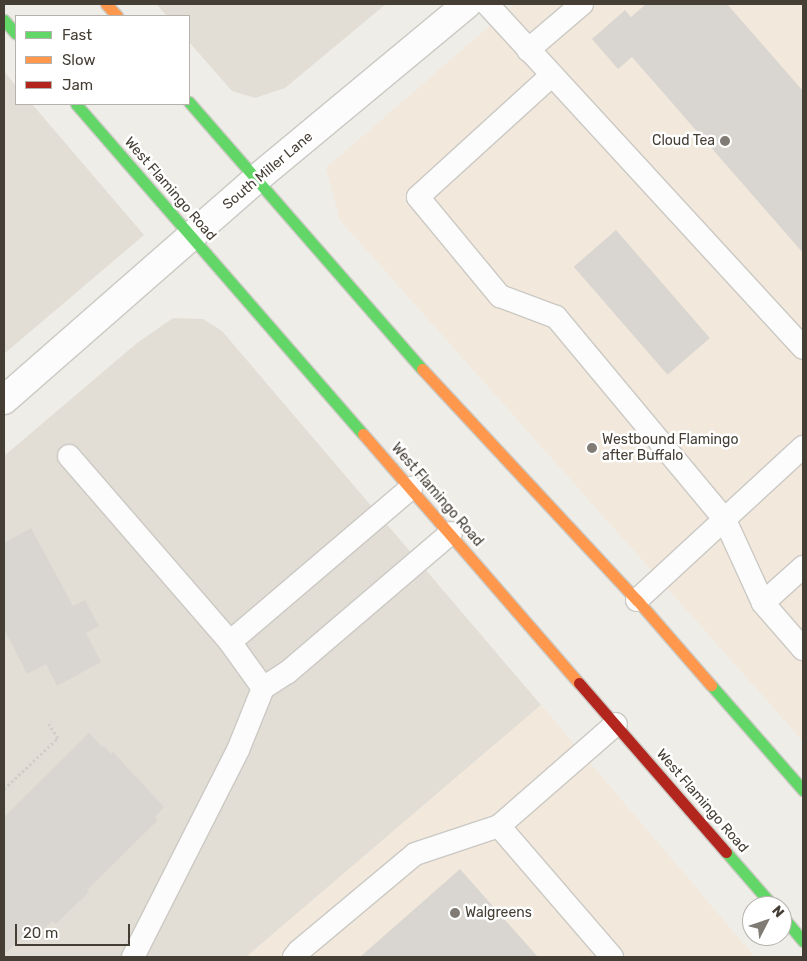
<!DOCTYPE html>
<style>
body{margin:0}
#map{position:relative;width:807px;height:961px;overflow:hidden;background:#efede8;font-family:Rubik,sans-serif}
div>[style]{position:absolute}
.residential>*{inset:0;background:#e3ded5}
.commercial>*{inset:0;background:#f2e8db}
.building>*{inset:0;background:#d9d6d1;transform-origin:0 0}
.path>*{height:3px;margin-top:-1.5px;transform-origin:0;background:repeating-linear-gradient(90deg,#d0cdca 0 2.5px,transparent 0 5px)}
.roads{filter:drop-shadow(1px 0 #cbc9c4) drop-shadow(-1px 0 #cbc9c4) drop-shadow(0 1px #cbc9c4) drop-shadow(0 -1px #cbc9c4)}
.lane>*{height:22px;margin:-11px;padding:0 11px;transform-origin:11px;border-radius:11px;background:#fdfcfc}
.street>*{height:28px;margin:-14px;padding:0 14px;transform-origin:14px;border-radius:14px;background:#fdfcfc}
.fast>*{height:11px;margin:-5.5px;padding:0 5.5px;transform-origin:5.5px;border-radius:5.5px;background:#63d668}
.slow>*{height:11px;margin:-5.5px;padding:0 5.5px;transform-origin:5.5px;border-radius:5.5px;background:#ff974d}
.jam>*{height:11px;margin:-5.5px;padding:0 5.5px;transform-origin:5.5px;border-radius:5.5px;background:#b3261e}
.dots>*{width:14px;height:14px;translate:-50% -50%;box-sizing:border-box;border:2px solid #fff;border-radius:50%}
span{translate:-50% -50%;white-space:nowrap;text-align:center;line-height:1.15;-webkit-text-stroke:5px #fff;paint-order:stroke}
.poi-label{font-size:14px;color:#453e35}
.right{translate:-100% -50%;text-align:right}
.left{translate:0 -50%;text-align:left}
.street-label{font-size:14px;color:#453e35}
.frame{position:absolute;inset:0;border:5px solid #453e35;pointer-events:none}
.legend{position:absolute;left:15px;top:15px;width:175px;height:90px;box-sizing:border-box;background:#fff;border:1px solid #b5b2ae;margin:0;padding:6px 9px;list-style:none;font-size:15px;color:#453e35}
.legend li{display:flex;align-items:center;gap:10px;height:25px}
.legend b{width:25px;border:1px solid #b5b2ae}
.north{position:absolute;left:742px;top:896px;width:50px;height:50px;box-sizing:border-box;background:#fff;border:1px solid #b5b2ae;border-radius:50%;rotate:49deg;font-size:14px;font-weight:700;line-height:20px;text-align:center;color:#453e35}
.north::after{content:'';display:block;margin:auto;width:18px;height:22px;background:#807b74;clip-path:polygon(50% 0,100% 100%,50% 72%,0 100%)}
.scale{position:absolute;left:15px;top:924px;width:115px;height:22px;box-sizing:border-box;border:2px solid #453e35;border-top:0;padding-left:6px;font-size:15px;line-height:18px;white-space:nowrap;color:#453e35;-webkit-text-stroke:4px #fff;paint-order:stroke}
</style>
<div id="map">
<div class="residential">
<i style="clip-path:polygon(156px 4px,386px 4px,285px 88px,255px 98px,232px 91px,189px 42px,189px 16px,167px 16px)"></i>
<i style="clip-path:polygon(4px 71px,16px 86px,16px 104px,32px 104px,144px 235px,4px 354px)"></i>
<i style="clip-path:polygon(173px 318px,203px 319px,222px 331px,541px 705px,246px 957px,4px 957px,4px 456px,137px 343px)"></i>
</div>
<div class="commercial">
<i style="clip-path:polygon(515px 4px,803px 4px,803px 741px,340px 220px,326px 168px)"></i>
<i style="clip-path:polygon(541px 705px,755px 957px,246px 957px)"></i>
</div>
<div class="building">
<i style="clip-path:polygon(646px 4px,727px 4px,803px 91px,803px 253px,632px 57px,618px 69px,592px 39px,625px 10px,631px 17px)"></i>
<i style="left:616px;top:230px;width:143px;height:56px;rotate:49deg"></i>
<i style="clip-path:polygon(31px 528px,73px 606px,85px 600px,99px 626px,86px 633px,101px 662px,57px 686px,46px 664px,27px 674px,4px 629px,4px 543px)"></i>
<i style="clip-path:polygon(89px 733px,102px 747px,104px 746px,111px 754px,113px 752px,164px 807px,155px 817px,158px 820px,87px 890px,89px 892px,56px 924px,52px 921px,37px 936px,30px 929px,4px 955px,4px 817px)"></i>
<i style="clip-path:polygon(460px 869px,538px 957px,360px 957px)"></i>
</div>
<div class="path">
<i style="left:4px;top:789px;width:74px;rotate:-43.4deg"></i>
<i style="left:58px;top:738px;width:17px;rotate:-123deg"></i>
</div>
<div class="roads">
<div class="lane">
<i style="left:487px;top:4px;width:467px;rotate:47.4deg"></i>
<i style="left:528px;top:50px;width:71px;rotate:-40.4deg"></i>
<i style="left:552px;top:75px;width:181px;rotate:137.7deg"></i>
<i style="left:418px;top:197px;width:129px;rotate:50.4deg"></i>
<i style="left:500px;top:296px;width:60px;rotate:20.6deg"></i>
<i style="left:556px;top:317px;width:264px;rotate:50.2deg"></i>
<i style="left:725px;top:520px;width:91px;rotate:65.4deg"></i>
<i style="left:763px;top:603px;width:61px;rotate:49deg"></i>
<i style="left:69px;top:456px;width:246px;rotate:49.1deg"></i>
<i style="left:230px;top:642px;width:57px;rotate:54.3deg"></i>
<i style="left:637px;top:600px;width:226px;rotate:-42.7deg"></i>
<i style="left:763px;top:603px;width:54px;rotate:-42deg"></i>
<i style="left:230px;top:642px;width:238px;rotate:-40.4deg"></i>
<i style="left:133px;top:957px;width:232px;rotate:-63.1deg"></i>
<i style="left:238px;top:750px;width:67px;rotate:-68deg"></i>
<i style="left:263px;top:688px;width:30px;rotate:-33deg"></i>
<i style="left:288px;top:672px;width:214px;rotate:-40.5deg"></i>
<i style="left:294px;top:957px;width:8px;rotate:-50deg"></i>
<i style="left:299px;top:951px;width:151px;rotate:-39.9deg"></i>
<i style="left:415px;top:854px;width:89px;rotate:-18.4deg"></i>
<i style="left:612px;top:957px;width:173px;rotate:-130.8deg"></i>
<i style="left:499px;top:826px;width:155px;rotate:-41.1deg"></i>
</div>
<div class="street">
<i style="left:4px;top:400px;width:334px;rotate:-41.2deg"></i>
<i style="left:255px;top:180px;width:276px;rotate:-39.7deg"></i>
</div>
<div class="fast">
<i style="left:4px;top:20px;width:18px;rotate:49deg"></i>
<i style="left:189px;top:102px;width:354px;rotate:48.9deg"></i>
<i style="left:76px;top:104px;width:437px;rotate:49deg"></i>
<i style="left:711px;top:685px;width:140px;rotate:48.8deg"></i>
<i style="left:726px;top:852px;width:72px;rotate:49deg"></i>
<i style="left:782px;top:916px;width:33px;rotate:50deg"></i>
</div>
<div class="slow">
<i style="left:106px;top:4px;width:16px;rotate:47deg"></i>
<i style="left:422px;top:369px;width:316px;rotate:47.1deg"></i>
<i style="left:637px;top:600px;width:113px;rotate:49deg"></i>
<i style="left:363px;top:434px;width:330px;rotate:49.1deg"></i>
</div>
<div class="jam">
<i style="left:579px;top:683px;width:224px;rotate:49deg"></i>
</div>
</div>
<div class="dots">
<i style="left:725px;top:141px;background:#807b74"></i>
<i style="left:592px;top:448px;background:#807b74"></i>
<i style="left:455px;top:913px;background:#807b74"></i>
</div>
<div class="poi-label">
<span class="right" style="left:715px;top:141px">Cloud Tea</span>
<span class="left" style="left:602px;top:448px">Westbound Flamingo<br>after Buffalo</span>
<span class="left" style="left:465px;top:913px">Walgreens</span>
</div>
<div class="street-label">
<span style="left:268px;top:171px;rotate:-40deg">South Miller Lane</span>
<span style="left:170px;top:189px;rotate:49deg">West Flamingo Road</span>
<span style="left:437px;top:495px;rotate:49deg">West Flamingo Road</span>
<span style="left:702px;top:801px;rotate:49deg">West Flamingo Road</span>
</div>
<div class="frame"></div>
<ul class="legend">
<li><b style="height:6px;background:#63d668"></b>Fast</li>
<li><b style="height:6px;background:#ff974d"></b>Slow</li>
<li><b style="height:6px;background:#b3261e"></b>Jam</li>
</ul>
<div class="north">N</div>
<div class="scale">20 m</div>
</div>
